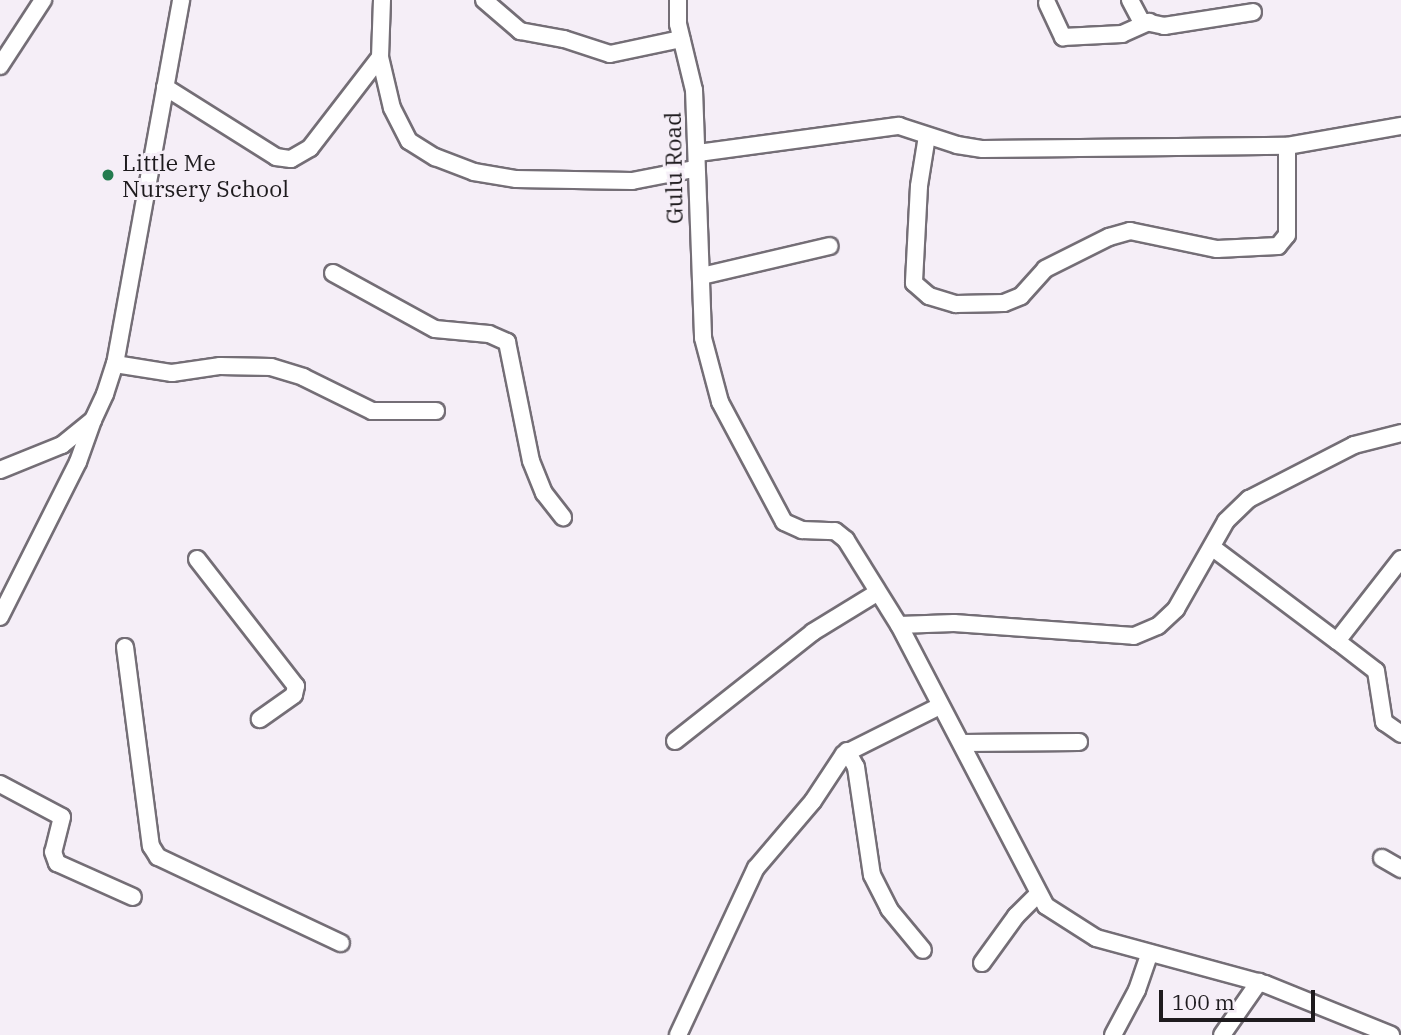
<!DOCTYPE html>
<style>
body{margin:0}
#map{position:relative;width:1401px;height:1035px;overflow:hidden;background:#f5eef7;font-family:"IBM Plex Serif",serif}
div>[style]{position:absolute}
.roads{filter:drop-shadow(2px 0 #746e76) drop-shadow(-2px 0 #746e76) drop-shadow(0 2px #746e76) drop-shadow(0 -2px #746e76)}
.minor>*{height:16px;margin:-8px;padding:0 8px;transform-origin:8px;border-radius:8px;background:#fff}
.dots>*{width:19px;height:19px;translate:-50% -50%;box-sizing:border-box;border:4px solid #f5eef7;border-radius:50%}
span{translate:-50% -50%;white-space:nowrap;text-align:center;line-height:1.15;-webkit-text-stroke:6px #f5eef7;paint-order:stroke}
.poi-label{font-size:23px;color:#1e1b1e}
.left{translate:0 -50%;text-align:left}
.street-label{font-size:23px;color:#1e1b1e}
.scale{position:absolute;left:1159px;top:990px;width:156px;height:32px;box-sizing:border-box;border:4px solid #1e1b1e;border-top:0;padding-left:9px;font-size:21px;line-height:24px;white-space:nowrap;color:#1e1b1e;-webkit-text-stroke:5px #f5eef7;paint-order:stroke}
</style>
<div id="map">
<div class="roads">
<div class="minor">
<i style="left:382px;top:0;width:57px;rotate:92deg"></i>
<i style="left:380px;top:57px;width:52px;rotate:76.8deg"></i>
<i style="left:392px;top:108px;width:37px;rotate:63deg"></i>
<i style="left:409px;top:141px;width:31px;rotate:32deg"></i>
<i style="left:435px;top:157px;width:42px;rotate:21deg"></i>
<i style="left:474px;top:172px;width:43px;rotate:9.5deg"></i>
<i style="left:516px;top:179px;width:116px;rotate:1deg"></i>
<i style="left:632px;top:181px;width:63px;rotate:-11deg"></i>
<i style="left:484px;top:0;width:48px;rotate:40.7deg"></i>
<i style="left:520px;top:31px;width:45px;rotate:10.3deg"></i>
<i style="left:564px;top:39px;width:48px;rotate:18.1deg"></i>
<i style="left:610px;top:54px;width:73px;rotate:-11.9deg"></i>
<i style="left:678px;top:0;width:24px;rotate:90deg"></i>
<i style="left:678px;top:24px;width:68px;rotate:76.4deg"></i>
<i style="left:694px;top:90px;width:248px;rotate:87.9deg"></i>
<i style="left:703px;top:338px;width:66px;rotate:75.1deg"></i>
<i style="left:720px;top:402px;width:136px;rotate:61.9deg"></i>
<i style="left:784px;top:522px;width:20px;rotate:24deg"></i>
<i style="left:802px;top:530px;width:33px;rotate:2deg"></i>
<i style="left:835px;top:531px;width:14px;rotate:39deg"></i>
<i style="left:846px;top:540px;width:100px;rotate:58.1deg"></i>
<i style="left:899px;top:625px;width:317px;rotate:62.4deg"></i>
<i style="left:1046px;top:906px;width:59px;rotate:32.6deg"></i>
<i style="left:1096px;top:938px;width:175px;rotate:15.2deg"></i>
<i style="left:1265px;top:984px;width:136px;rotate:22deg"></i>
<i style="left:1130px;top:0;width:24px;rotate:62deg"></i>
<i style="left:1141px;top:21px;width:24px;rotate:12deg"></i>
<i style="left:1164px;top:26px;width:90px;rotate:-8.9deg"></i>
<i style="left:1047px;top:3px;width:38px;rotate:65deg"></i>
<i style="left:1063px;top:37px;width:59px;rotate:-2.9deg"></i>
<i style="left:1122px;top:34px;width:30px;rotate:-24deg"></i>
<i style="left:0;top:66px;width:79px;rotate:-56.9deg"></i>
<i style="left:165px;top:87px;width:131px;rotate:32.2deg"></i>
<i style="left:276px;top:157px;width:15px;rotate:8deg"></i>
<i style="left:291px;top:159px;width:22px;rotate:-30deg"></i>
<i style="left:310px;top:148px;width:115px;rotate:-52.4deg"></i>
<i style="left:927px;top:136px;width:51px;rotate:99.1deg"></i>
<i style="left:919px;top:186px;width:97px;rotate:93deg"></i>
<i style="left:914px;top:283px;width:20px;rotate:41deg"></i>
<i style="left:929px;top:296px;width:28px;rotate:17deg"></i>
<i style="left:956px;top:304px;width:48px;rotate:-1.2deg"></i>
<i style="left:1004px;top:303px;width:18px;rotate:-22deg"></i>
<i style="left:1021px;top:296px;width:36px;rotate:-48deg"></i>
<i style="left:1045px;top:269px;width:72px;rotate:-26.6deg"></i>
<i style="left:1109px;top:237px;width:22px;rotate:-16deg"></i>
<i style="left:1130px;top:231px;width:89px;rotate:11.7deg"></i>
<i style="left:1217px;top:249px;width:61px;rotate:-2.8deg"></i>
<i style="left:1278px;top:246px;width:14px;rotate:-51deg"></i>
<i style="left:1287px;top:235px;width:89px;rotate:-90deg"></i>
<i style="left:698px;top:153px;width:203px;rotate:-7.7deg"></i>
<i style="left:899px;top:126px;width:61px;rotate:18.1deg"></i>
<i style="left:957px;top:145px;width:26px;rotate:9deg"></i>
<i style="left:983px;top:149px;width:304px;rotate:-0.6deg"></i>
<i style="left:1287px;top:146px;width:116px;rotate:-10deg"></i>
<i style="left:333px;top:273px;width:116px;rotate:28.8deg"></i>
<i style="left:435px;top:329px;width:54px;rotate:5.3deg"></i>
<i style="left:489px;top:334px;width:20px;rotate:24deg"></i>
<i style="left:507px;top:342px;width:121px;rotate:78.6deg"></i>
<i style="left:531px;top:461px;width:35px;rotate:68deg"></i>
<i style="left:544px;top:493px;width:31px;rotate:52deg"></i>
<i style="left:702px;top:276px;width:131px;rotate:-13.2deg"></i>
<i style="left:115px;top:364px;width:58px;rotate:9deg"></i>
<i style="left:172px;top:373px;width:49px;rotate:-8.3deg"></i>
<i style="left:220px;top:366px;width:51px;rotate:1.1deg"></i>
<i style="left:271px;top:367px;width:34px;rotate:17deg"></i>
<i style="left:303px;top:377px;width:77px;rotate:26.2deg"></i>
<i style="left:372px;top:411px;width:64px"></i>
<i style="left:0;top:470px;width:67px;rotate:-22deg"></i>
<i style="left:62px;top:445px;width:40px;rotate:-39deg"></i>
<i style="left:93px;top:420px;width:29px;rotate:-65deg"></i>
<i style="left:105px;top:394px;width:32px;rotate:-72deg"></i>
<i style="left:115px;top:364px;width:370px;rotate:-79.7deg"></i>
<i style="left:1213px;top:548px;width:155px;rotate:36.9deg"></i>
<i style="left:1337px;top:641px;width:104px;rotate:-52deg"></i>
<i style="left:197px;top:559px;width:161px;rotate:52.1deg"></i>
<i style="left:296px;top:686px;width:9px;rotate:103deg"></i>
<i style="left:294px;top:695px;width:42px;rotate:144.8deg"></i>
<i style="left:0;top:617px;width:174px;rotate:-63.3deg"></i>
<i style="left:78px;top:462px;width:45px;rotate:-70.3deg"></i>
<i style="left:899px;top:625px;width:55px;rotate:-2.1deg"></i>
<i style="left:954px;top:623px;width:180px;rotate:4.1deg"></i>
<i style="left:1134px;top:636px;width:26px;rotate:-23deg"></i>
<i style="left:1158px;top:626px;width:25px;rotate:-43deg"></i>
<i style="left:1176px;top:609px;width:101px;rotate:-60.4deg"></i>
<i style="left:1226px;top:521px;width:32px;rotate:-44deg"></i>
<i style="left:1249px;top:499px;width:118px;rotate:-27.2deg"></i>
<i style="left:1354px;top:445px;width:49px;rotate:-14.3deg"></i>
<i style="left:1337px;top:641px;width:49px;rotate:37.6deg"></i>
<i style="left:1376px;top:671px;width:52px;rotate:81.1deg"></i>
<i style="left:1384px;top:722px;width:21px;rotate:35deg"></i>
<i style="left:125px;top:647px;width:201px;rotate:82.6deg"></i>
<i style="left:151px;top:846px;width:13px;rotate:58deg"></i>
<i style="left:158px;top:857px;width:202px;rotate:25.2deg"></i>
<i style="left:675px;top:741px;width:176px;rotate:-38.3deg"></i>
<i style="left:813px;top:632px;width:73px;rotate:-31.5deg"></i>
<i style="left:963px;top:743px;width:116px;rotate:-0.5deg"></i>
<i style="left:847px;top:751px;width:18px;rotate:61deg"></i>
<i style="left:856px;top:767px;width:109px;rotate:81.6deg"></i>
<i style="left:872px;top:875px;width:38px;rotate:63deg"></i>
<i style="left:889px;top:909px;width:53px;rotate:50.3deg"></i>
<i style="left:0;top:784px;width:70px;rotate:28deg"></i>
<i style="left:62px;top:817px;width:36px;rotate:104deg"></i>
<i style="left:53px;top:852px;width:12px;rotate:70deg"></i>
<i style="left:57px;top:863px;width:83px;rotate:24.1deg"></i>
<i style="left:1382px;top:858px;width:22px;rotate:30deg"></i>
<i style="left:982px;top:963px;width:58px;rotate:-54.1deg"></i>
<i style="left:1016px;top:916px;width:31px;rotate:-45deg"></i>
<i style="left:678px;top:1035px;width:184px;rotate:-65deg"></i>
<i style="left:756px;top:868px;width:88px;rotate:-49.6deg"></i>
<i style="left:813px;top:801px;width:56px;rotate:-56.6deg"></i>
<i style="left:844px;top:754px;width:105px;rotate:-26.6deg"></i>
<i style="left:1113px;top:1035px;width:51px;rotate:-61.9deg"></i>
<i style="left:1137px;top:990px;width:39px;rotate:-71deg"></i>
<i style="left:1222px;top:1035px;width:65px;rotate:-55.1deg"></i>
</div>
</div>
<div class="dots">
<i style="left:108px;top:175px;background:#247b4f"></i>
</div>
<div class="poi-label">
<span class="left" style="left:122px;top:175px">Little Me<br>Nursery School</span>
</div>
<div class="street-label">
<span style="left:673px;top:168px;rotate:-91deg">Gulu Road</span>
</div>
<div class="scale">100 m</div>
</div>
